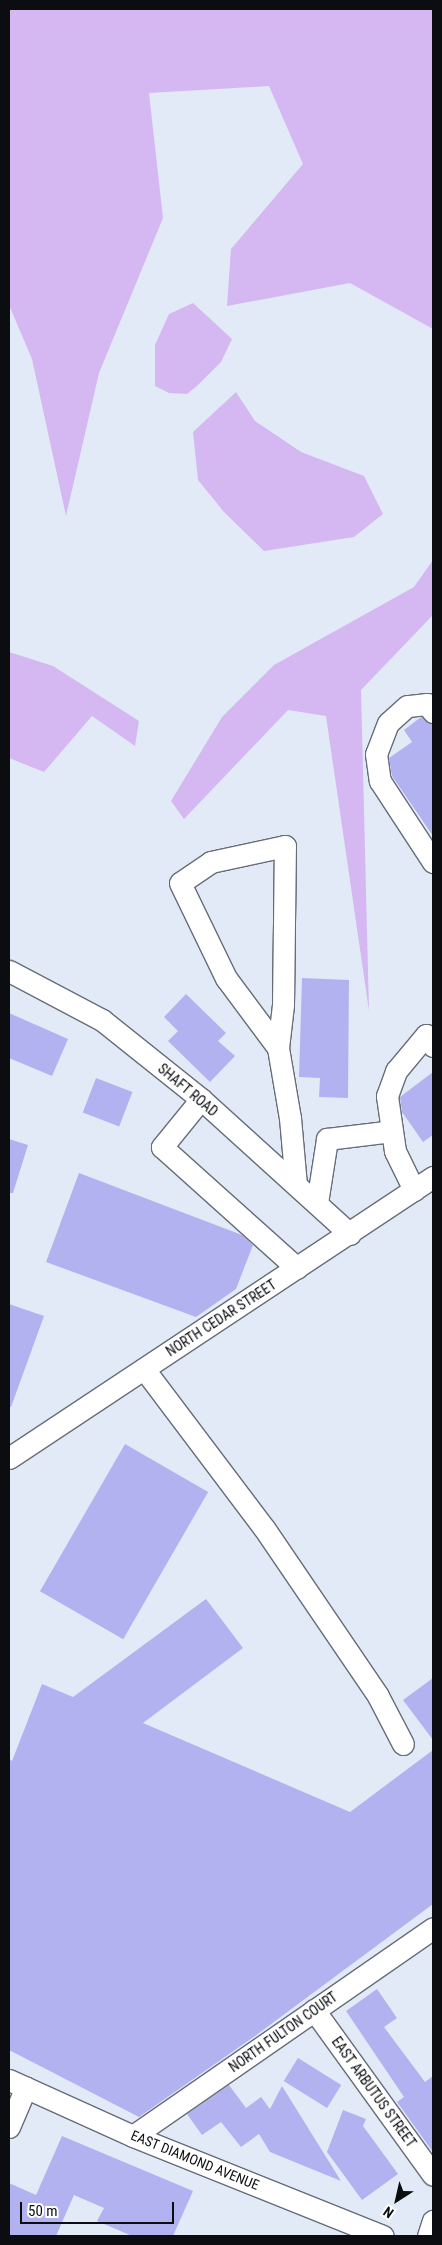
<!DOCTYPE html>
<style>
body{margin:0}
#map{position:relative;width:442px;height:2245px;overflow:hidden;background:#e2eaf7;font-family:"Roboto Condensed",sans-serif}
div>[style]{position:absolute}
.green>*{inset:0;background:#d5b8f1}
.building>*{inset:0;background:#b3b2f1;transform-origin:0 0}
.roads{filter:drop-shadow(1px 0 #666d78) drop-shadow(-1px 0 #666d78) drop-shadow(0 1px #666d78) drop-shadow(0 -1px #666d78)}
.minor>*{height:21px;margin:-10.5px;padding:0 10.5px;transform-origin:10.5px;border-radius:10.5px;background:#fff}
span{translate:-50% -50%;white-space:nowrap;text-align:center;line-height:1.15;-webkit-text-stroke:4px #fff;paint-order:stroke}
.street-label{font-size:14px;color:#0b0d11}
.frame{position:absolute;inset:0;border:10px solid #0b0d11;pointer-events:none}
.north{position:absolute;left:372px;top:2175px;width:50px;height:50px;-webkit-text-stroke:4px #fff;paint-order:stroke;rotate:215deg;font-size:14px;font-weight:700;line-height:20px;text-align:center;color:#0b0d11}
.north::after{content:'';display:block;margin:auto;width:18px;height:22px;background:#0b0d11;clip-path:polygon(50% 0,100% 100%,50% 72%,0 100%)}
.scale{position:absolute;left:20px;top:2202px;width:154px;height:22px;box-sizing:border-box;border:2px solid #0b0d11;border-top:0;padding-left:6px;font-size:15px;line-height:18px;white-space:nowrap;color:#0b0d11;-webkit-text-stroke:4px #fff;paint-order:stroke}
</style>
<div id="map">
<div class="green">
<i style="clip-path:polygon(9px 9px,433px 9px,433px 329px,350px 283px,227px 306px,231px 249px,303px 164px,269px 86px,149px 93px,163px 218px,99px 373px,66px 516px,32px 359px,9px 305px)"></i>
<i style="clip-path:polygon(193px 303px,232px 339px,221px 362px,198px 385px,187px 394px,169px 393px,155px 386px,155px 345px,169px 314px)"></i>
<i style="clip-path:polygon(236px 392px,255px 421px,301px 452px,364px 476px,383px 514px,354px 537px,264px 551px,224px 512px,198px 480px,193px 432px)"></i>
<i style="clip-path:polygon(433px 560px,433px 615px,361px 690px,369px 1011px,326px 716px,288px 710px,184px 819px,171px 801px,222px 717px,274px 665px,414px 587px)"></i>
<i style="clip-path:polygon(9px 652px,53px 666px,139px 721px,135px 746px,92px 716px,44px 772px,9px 758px)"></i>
</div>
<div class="building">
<i style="clip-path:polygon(421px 717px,433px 724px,433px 836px,392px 776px,389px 758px,412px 742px,404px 730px)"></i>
<i style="clip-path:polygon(302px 978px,349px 980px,348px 1098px,319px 1097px,320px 1078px,299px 1077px)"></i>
<i style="clip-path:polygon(186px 994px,226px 1033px,218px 1041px,235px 1056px,210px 1082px,168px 1041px,178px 1031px,164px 1017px)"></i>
<i style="clip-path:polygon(9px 1013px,68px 1039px,52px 1076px,9px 1058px)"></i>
<i style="clip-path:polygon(433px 1072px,433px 1135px,423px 1142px,402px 1112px,400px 1097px)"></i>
<i style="left:96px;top:1078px;width:39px;height:37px;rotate:21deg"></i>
<i style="clip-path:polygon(9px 1139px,28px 1145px,13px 1193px,9px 1193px)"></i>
<i style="clip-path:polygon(79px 1173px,242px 1235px,253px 1245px,236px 1289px,196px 1317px,46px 1262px)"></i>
<i style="clip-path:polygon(9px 1304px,44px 1316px,11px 1407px,9px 1407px)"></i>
<i style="left:125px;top:1444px;width:96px;height:170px;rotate:30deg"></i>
<i style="clip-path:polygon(206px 1599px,243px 1648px,143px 1723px,350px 1812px,433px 1750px,433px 1904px,255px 2036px,139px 2117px,9px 2050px,9px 1759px,12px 1761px,42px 1684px,73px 1697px)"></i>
<i style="clip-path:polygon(433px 1678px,433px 1740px,403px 1700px)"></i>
<i style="clip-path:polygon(377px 1989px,397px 2018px,384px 2027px,425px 2082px,433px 2076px,433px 2152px,397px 2102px,404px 2097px,346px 2011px)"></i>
<i style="left:298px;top:2058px;width:51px;height:27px;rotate:32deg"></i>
<i style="clip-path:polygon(229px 2085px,246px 2108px,261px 2097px,270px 2109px,282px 2086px,341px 2181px,270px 2152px,259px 2134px,241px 2147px,221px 2122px,202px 2135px,187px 2114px)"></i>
<i style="clip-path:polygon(343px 2110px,366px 2119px,363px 2126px,398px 2174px,362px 2200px,327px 2152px)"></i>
<i style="clip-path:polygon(62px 2136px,193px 2191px,173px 2236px,132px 2236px,97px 2221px,104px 2208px,74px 2195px,56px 2236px,9px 2236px,9px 2183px,36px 2195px)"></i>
</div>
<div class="roads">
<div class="minor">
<i style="left:433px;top:712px;width:10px;rotate:-127deg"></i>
<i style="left:427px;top:704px;width:20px;rotate:174deg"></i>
<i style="left:407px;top:706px;width:25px;rotate:138deg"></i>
<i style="left:388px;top:723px;width:33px;rotate:111deg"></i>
<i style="left:376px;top:754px;width:27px;rotate:82deg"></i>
<i style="left:380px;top:781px;width:97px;rotate:56.8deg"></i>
<i style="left:9px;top:971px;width:105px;rotate:27.8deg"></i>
<i style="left:102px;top:1020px;width:127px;rotate:38.6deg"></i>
<i style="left:201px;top:1099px;width:201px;rotate:42.2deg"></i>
<i style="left:278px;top:1048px;width:43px;rotate:-83.4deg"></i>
<i style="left:283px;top:1005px;width:159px;rotate:-89.3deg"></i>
<i style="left:285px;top:846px;width:76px;rotate:167.8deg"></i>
<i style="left:211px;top:862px;width:37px;rotate:146deg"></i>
<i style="left:180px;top:883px;width:106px;rotate:64.2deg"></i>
<i style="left:226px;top:978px;width:87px;rotate:53.4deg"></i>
<i style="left:278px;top:1048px;width:71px;rotate:80.3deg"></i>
<i style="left:290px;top:1118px;width:67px;rotate:84.9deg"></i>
<i style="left:201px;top:1099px;width:62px;rotate:129.1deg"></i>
<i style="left:162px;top:1147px;width:181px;rotate:41.9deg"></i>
<i style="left:414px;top:1190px;width:43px;rotate:-116deg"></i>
<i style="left:395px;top:1151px;width:56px;rotate:-98.3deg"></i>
<i style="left:387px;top:1096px;width:27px;rotate:-70deg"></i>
<i style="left:396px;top:1071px;width:47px;rotate:-50.2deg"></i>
<i style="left:426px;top:1035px;width:13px;rotate:58deg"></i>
<i style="left:317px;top:1203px;width:65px;rotate:-81.1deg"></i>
<i style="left:327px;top:1139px;width:65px;rotate:-7deg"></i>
<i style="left:144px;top:1369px;width:199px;rotate:53deg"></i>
<i style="left:264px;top:1528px;width:203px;rotate:55.8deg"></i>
<i style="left:378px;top:1696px;width:54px;rotate:62.5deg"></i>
<i style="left:9px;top:1458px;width:509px;rotate:-33.53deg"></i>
<i style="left:314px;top:2010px;width:203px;rotate:54.2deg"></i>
<i style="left:9px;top:2080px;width:136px;rotate:24.3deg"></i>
<i style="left:133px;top:2136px;width:269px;rotate:21.8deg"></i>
<i style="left:9px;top:2127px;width:43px;rotate:-67deg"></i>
<i style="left:133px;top:2136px;width:365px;rotate:-34.7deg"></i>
<i style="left:428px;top:2236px;width:16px;rotate:-72deg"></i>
</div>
</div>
<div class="street-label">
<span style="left:188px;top:1090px;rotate:40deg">SHAFT ROAD</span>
<span style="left:221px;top:1318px;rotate:-33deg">NORTH CEDAR STREET</span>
<span style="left:283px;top:2032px;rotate:-35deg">NORTH FULTON COURT</span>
<span style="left:374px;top:2092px;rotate:54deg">EAST ARBUTUS STREET</span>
<span style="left:195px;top:2160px;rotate:22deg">EAST DIAMOND AVENUE</span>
</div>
<div class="frame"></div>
<div class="north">N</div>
<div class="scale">50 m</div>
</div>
